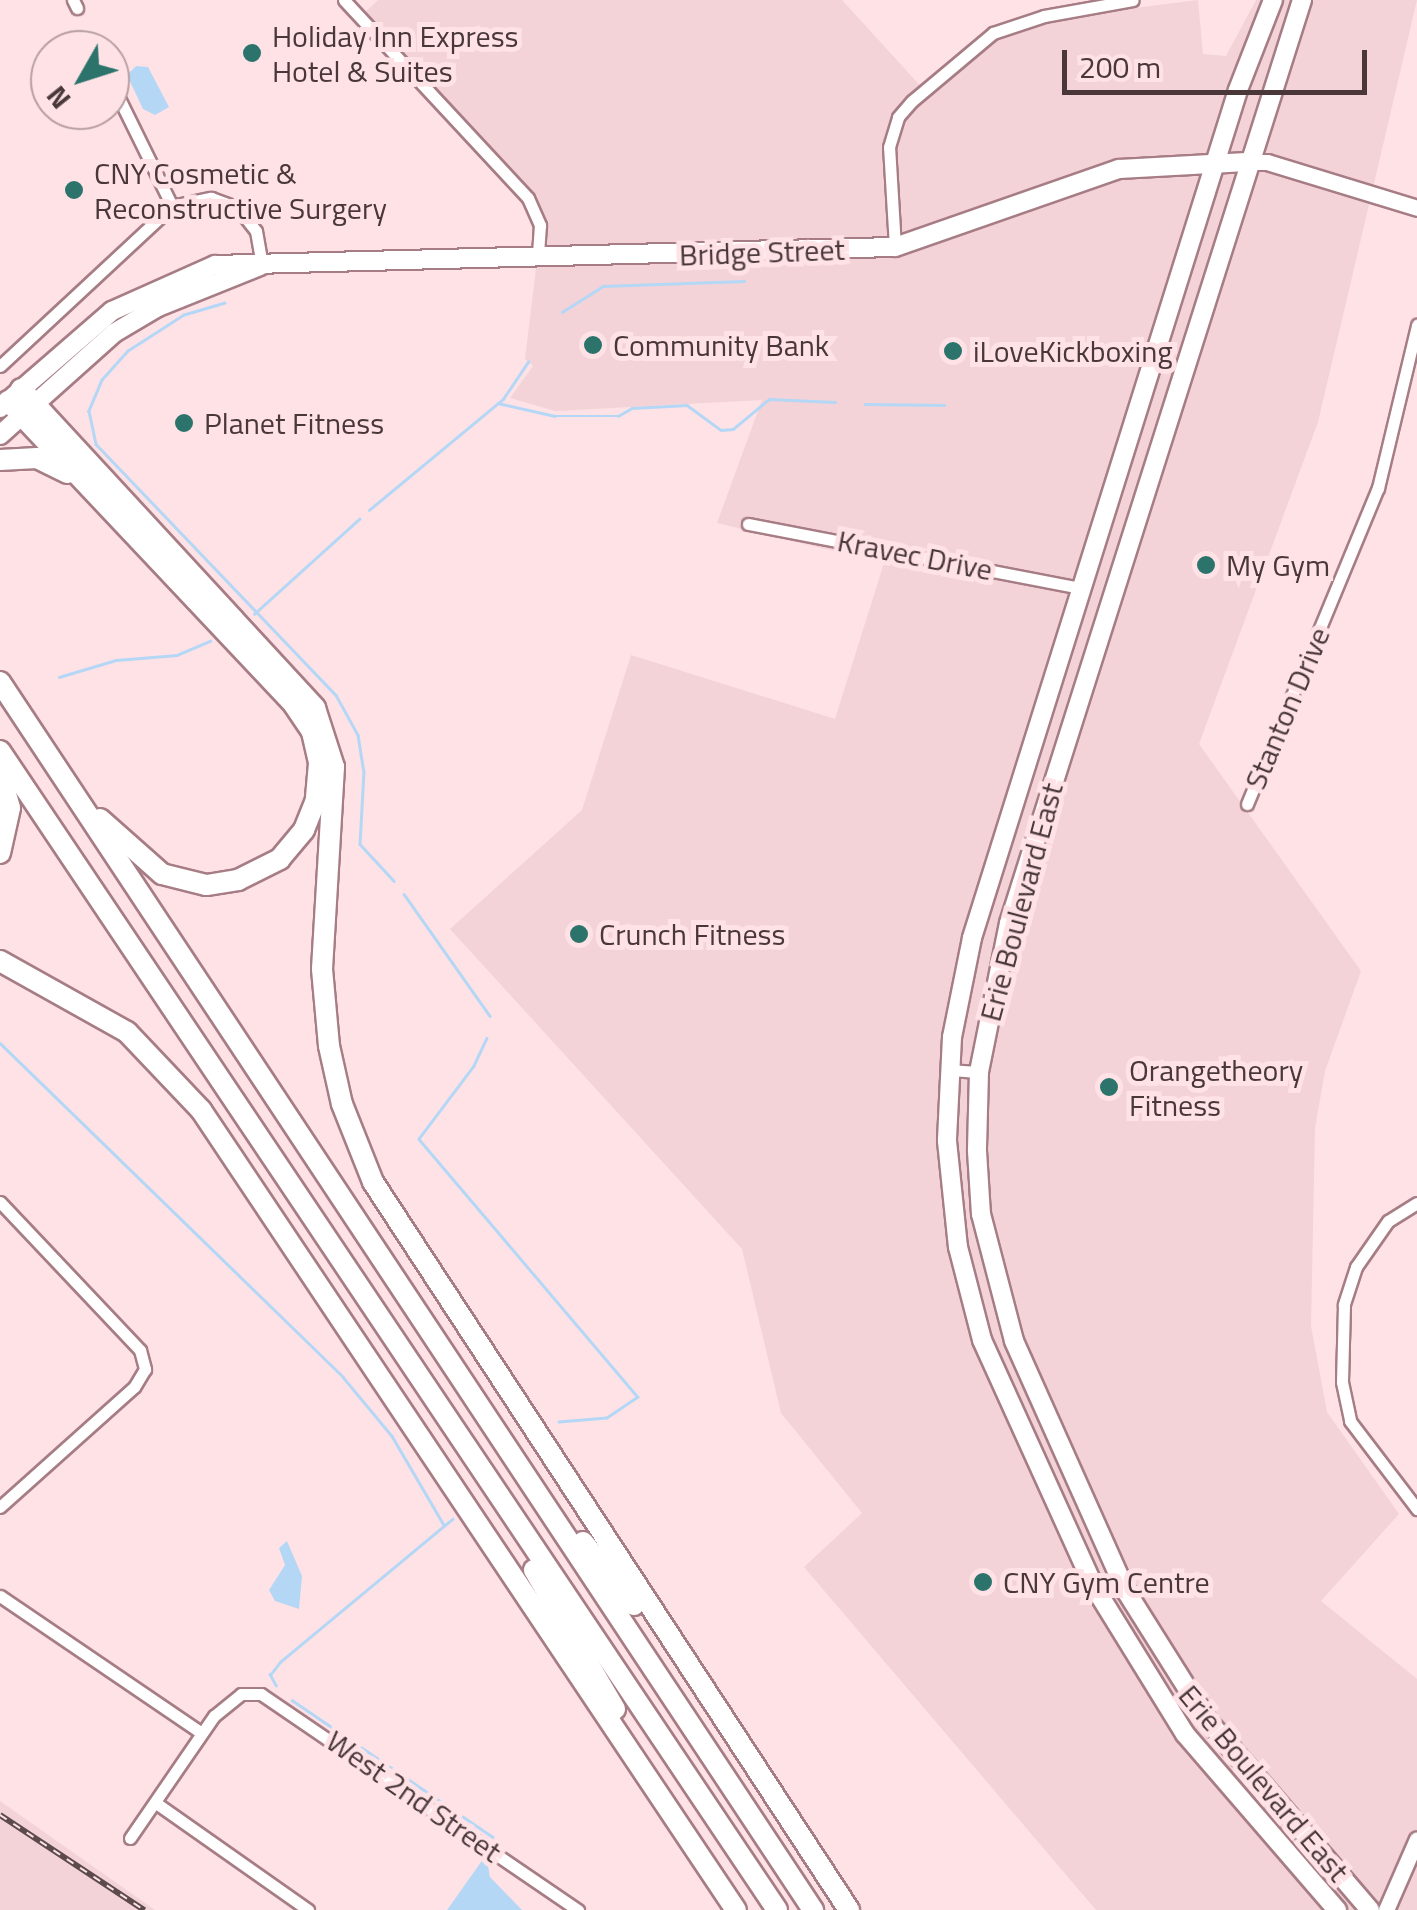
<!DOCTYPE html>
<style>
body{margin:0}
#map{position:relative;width:1417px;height:1910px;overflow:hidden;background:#fee2e6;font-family:"Titillium Web",sans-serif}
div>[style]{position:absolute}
.built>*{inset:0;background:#f3d3d7}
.water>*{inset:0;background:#b5d7f6}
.stream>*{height:2.5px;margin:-1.25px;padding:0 1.25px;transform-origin:1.25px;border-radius:1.25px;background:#b5d7f6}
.roads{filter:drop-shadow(2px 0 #a77d85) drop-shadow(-2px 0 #a77d85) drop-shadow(0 2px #a77d85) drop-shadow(0 -2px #a77d85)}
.minor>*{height:11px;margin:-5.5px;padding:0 5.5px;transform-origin:5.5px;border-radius:5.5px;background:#fff}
.tertiary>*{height:15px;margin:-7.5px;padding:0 7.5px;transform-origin:7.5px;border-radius:7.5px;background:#fff}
.secondary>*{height:18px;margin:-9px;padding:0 9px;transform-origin:9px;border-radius:9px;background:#fff}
.primary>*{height:18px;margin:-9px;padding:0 9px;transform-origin:9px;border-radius:9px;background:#fff}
.motorway>*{height:20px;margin:-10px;padding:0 10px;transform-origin:10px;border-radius:10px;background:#fff}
.rail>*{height:6px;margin-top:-3px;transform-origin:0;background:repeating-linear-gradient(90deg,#fee2e6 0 8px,#5d4a4d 0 16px);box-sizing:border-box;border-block:2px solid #5d4a4d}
.dots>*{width:28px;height:28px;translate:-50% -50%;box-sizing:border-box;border:5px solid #fee2e6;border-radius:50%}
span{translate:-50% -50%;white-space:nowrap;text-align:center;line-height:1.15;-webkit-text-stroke:10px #fee2e6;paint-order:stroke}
.poi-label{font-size:30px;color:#49373a}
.left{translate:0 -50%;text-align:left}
.street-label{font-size:30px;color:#49373a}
.north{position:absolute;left:30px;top:30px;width:100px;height:100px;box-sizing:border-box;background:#fee2e6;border:2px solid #b69ea1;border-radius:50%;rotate:231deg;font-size:28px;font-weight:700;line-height:40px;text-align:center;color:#49373a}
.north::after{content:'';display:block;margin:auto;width:35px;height:45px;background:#2b736b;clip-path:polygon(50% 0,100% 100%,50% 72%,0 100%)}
.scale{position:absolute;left:1062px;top:50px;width:305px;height:45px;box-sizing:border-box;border:5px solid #49373a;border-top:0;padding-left:12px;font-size:30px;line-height:35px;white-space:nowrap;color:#49373a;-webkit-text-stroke:8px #fee2e6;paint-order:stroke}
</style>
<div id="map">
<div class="built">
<i style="clip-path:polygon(378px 0,842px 0,926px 92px,976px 49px,1048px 19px,1198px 0,1203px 54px,1226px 56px,1256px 0,1417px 0,1318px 422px,1199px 744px,1361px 971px,1325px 1071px,1315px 1128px,1311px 1326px,1327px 1412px,1399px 1514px,1321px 1601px,1417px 1679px,1417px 1910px,1096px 1910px,804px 1567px,862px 1513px,781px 1413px,742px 1249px,450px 929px,582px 810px,631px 655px,835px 719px,884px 563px,717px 523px,762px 400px,555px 411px,510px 398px,533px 366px,525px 359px,539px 244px,534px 208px,360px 17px)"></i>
<i style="clip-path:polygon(0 1801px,155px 1910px,0 1910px)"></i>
</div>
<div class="water">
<i style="clip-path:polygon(136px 66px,148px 67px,169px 107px,155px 115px,143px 109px,127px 75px)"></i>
<i style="clip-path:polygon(287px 1541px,302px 1576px,299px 1609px,275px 1601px,269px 1590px,285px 1565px,279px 1548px)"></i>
<i style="clip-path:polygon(486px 1855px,490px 1877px,522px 1910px,447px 1910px)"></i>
</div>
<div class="stream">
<i style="left:225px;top:303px;width:43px;rotate:163.7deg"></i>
<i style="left:184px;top:315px;width:67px;rotate:147.3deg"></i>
<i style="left:128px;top:351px;width:39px;rotate:132deg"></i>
<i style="left:102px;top:380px;width:34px;rotate:113deg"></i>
<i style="left:89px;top:411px;width:34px;rotate:78deg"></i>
<i style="left:96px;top:444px;width:347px;rotate:46.3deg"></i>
<i style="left:336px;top:695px;width:46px;rotate:61.2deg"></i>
<i style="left:358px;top:735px;width:36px;rotate:81deg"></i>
<i style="left:364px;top:771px;width:73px;rotate:93.1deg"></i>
<i style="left:360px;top:844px;width:50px;rotate:47.4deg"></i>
<i style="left:562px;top:312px;width:49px;rotate:-32.4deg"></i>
<i style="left:603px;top:286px;width:141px;rotate:-2deg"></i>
<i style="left:498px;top:403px;width:58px;rotate:12.8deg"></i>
<i style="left:555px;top:416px;width:63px"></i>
<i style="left:618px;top:416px;width:16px;rotate:-30deg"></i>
<i style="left:632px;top:408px;width:55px;rotate:-3.1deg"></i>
<i style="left:687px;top:405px;width:42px;rotate:36.3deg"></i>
<i style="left:721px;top:430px;width:12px;rotate:-5deg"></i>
<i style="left:733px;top:429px;width:47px;rotate:-39.8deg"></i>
<i style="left:769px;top:399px;width:66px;rotate:2.6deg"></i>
<i style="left:865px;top:404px;width:79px;rotate:0.7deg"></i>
<i style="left:369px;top:510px;width:174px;rotate:-39.6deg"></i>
<i style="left:503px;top:399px;width:45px;rotate:-56deg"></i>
<i style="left:254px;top:614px;width:142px;rotate:-42.1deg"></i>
<i style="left:59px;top:677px;width:59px;rotate:-16.6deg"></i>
<i style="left:116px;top:660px;width:61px;rotate:-4.7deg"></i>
<i style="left:177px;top:655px;width:36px;rotate:-23deg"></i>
<i style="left:404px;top:894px;width:149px;rotate:54.8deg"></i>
<i style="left:487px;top:1038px;width:31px;rotate:115deg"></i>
<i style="left:474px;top:1066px;width:91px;rotate:127deg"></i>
<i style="left:419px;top:1139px;width:338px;rotate:49.7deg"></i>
<i style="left:638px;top:1397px;width:37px;rotate:146deg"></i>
<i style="left:607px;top:1418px;width:48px;rotate:175.2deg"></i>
<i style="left:0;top:1043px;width:479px;rotate:44.2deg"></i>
<i style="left:343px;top:1377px;width:77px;rotate:50.3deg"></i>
<i style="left:392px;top:1436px;width:103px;rotate:59.7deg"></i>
<i style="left:276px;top:1686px;width:13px;rotate:-119deg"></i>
<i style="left:270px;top:1675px;width:16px;rotate:-52deg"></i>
<i style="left:280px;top:1662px;width:224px;rotate:-39.7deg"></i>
<i style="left:292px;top:1700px;width:252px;rotate:34.3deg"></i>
<i style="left:500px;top:1842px;width:7px;rotate:117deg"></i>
</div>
<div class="roads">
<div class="minor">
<i style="left:73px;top:0;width:9px;rotate:63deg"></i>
<i style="left:344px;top:0;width:270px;rotate:47.1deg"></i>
<i style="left:528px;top:198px;width:30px;rotate:66deg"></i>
<i style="left:540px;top:225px;width:29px;rotate:94deg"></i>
<i style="left:110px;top:80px;width:140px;rotate:63.8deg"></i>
<i style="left:172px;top:206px;width:40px;rotate:-12deg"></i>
<i style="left:211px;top:198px;width:29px;rotate:20deg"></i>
<i style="left:238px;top:208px;width:29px;rotate:52deg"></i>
<i style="left:256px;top:231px;width:35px;rotate:80deg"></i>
<i style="left:895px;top:247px;width:100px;rotate:-93.4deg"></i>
<i style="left:889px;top:147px;width:31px;rotate:-73deg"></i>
<i style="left:898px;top:117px;width:21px;rotate:-49deg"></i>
<i style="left:912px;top:101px;width:106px;rotate:-40deg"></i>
<i style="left:993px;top:33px;width:54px;rotate:-18.4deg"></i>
<i style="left:1044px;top:16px;width:90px;rotate:-10.2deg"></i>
<i style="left:0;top:366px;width:235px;rotate:-42.9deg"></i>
<i style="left:748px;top:524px;width:339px;rotate:10.9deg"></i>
<i style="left:1247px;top:804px;width:342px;rotate:-67.5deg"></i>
<i style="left:1378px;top:488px;width:168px;rotate:-76.5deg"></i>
<i style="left:950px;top:1070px;width:29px;rotate:4deg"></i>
<i style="left:0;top:1202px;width:204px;rotate:46.6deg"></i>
<i style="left:140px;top:1350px;width:20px;rotate:75deg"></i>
<i style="left:145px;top:1369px;width:21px;rotate:121deg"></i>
<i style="left:134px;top:1387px;width:180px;rotate:138.2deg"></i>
<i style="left:1417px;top:1203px;width:34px;rotate:148deg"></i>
<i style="left:1388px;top:1221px;width:56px;rotate:124.8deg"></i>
<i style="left:1356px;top:1267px;width:40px;rotate:108deg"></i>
<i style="left:1344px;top:1305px;width:77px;rotate:91.5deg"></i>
<i style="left:1342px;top:1382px;width:40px;rotate:78deg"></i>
<i style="left:1350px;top:1421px;width:111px;rotate:52.7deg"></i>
<i style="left:0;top:1596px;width:242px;rotate:34.2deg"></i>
<i style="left:156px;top:1803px;width:186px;rotate:35.1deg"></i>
<i style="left:130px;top:1838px;width:148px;rotate:-55.5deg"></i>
<i style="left:214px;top:1716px;width:35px;rotate:-39deg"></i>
<i style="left:241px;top:1694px;width:20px"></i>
<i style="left:261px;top:1694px;width:384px;rotate:34.3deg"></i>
</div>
<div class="tertiary">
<i style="left:1247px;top:162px;width:20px"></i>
<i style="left:1267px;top:162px;width:157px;rotate:17deg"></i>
<i style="left:1386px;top:1910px;width:77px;rotate:-66.4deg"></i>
</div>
<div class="secondary">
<i style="left:0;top:408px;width:148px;rotate:-40.9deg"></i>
<i style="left:112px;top:311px;width:113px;rotate:-24.1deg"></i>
<i style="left:215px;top:265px;width:680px;rotate:-1.52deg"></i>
<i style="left:895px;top:247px;width:237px;rotate:-19.2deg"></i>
<i style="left:1119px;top:169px;width:128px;rotate:-3.1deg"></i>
<i style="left:0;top:435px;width:153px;rotate:-41.8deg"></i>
<i style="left:114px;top:333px;width:51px;rotate:-30.6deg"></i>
<i style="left:158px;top:307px;width:110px;rotate:-21.9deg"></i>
</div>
<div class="primary">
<i style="left:1273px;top:0;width:97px;rotate:111.3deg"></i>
<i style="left:1238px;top:90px;width:889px;rotate:107.42deg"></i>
<i style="left:972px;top:938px;width:101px;rotate:101.4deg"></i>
<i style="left:952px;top:1037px;width:104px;rotate:92.8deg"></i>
<i style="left:947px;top:1141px;width:107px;rotate:84.1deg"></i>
<i style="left:958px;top:1247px;width:96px;rotate:75.5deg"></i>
<i style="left:982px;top:1340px;width:269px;rotate:65.6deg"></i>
<i style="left:1093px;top:1585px;width:175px;rotate:58.3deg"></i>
<i style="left:1185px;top:1734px;width:233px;rotate:49.2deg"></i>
<i style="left:1302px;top:0;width:968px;rotate:107.61deg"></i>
<i style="left:1009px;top:923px;width:152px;rotate:101.4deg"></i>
<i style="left:979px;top:1072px;width:79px;rotate:91.5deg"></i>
<i style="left:977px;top:1151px;width:63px;rotate:86.4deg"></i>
<i style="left:981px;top:1214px;width:131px;rotate:75.4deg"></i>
<i style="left:1014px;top:1341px;width:274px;rotate:65.9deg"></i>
<i style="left:1126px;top:1591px;width:154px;rotate:57.8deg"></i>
<i style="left:1208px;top:1721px;width:249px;rotate:49.4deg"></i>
</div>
<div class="motorway">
<i style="left:21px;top:389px;width:434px;rotate:47.3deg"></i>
<i style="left:315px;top:708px;width:62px;rotate:72.1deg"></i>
<i style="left:334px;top:767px;width:202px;rotate:93.4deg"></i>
<i style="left:322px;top:969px;width:77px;rotate:84.8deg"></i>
<i style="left:329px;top:1046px;width:59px;rotate:77.4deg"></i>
<i style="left:342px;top:1104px;width:84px;rotate:68.3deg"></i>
<i style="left:373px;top:1182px;width:870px;rotate:56.82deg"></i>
<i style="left:8px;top:401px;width:417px;rotate:46.7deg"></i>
<i style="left:294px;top:705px;width:32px;rotate:56deg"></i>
<i style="left:312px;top:732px;width:32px;rotate:77deg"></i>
<i style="left:319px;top:763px;width:37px;rotate:95deg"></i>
<i style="left:316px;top:800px;width:32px;rotate:112deg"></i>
<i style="left:304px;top:830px;width:38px;rotate:130deg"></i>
<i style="left:280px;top:859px;width:47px;rotate:153.4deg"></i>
<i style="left:238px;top:880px;width:32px;rotate:171deg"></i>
<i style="left:206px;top:885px;width:45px;rotate:-166deg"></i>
<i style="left:162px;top:874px;width:83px;rotate:-138.4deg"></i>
<i style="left:0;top:460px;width:37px;rotate:-3deg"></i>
<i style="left:37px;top:458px;width:34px;rotate:26deg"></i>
<i style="left:0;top:682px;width:1473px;rotate:56.49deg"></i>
<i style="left:0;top:751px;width:1395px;rotate:56.16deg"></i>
<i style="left:0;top:773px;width:36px;rotate:74deg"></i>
<i style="left:10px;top:808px;width:46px;rotate:102.5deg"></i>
<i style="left:0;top:961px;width:145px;rotate:29.2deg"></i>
<i style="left:127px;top:1032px;width:108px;rotate:46.5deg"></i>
<i style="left:201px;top:1110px;width:962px;rotate:56.23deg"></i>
<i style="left:583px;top:1542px;width:81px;rotate:51deg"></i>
<i style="left:534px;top:1570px;width:161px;rotate:59.8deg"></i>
</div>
</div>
<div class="rail">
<i style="left:0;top:1815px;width:173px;rotate:33.4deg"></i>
</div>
<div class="dots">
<i style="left:252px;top:53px;background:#2b736b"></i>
<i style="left:74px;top:190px;background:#2b736b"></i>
<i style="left:593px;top:345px;background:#2b736b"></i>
<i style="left:953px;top:351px;background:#2b736b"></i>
<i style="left:184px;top:423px;background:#2b736b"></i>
<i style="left:1206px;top:565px;background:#2b736b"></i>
<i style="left:579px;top:934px;background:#2b736b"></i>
<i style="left:1109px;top:1087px;background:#2b736b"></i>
<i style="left:983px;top:1582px;background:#2b736b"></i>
</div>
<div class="poi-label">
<span class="left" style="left:272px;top:53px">Holiday Inn Express<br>Hotel &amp; Suites</span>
<span class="left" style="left:94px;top:190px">CNY Cosmetic &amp;<br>Reconstructive Surgery</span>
<span class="left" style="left:613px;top:345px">Community Bank</span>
<span class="left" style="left:973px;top:351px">iLoveKickboxing</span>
<span class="left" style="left:204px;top:423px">Planet Fitness</span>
<span class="left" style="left:1226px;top:565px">My Gym</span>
<span class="left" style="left:599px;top:934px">Crunch Fitness</span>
<span class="left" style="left:1129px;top:1087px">Orangetheory<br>Fitness</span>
<span class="left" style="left:1003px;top:1582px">CNY Gym Centre</span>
</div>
<div class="street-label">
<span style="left:762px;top:252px;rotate:-2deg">Bridge Street</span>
<span style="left:915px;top:555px;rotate:11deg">Kravec Drive</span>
<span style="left:1287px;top:708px;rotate:-67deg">Stanton Drive</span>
<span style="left:1021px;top:902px;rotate:-75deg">Erie Boulevard East</span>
<span style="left:1264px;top:1783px;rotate:50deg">Erie Boulevard East</span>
<span style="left:414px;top:1796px;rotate:35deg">West 2nd Street</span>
</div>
<div class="north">N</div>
<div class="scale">200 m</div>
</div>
